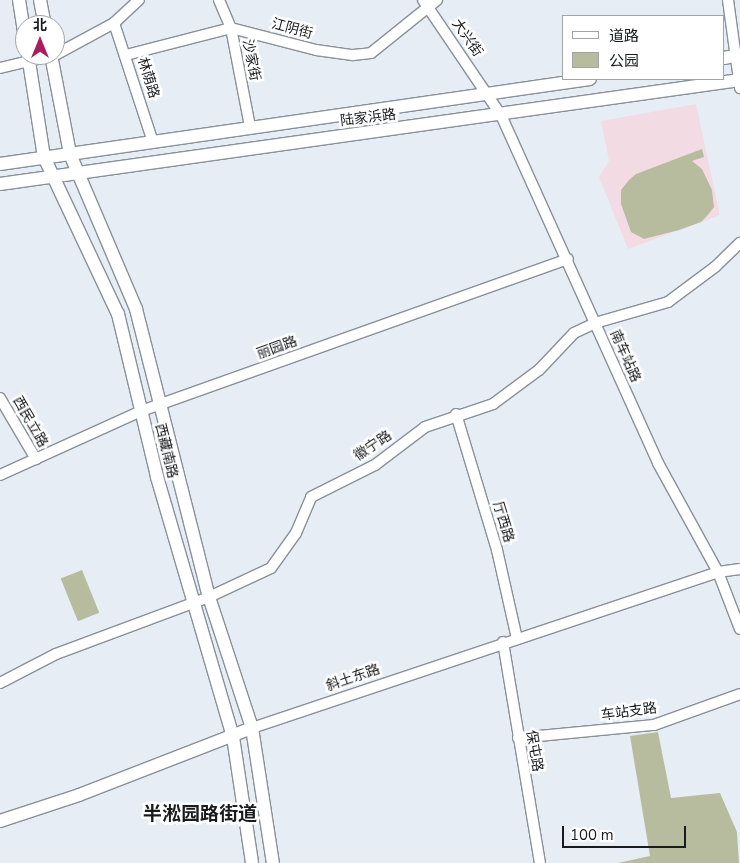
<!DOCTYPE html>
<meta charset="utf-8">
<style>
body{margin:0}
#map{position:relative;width:740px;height:863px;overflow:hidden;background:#e7edf5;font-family:"Nunito Sans","Noto Sans SC",sans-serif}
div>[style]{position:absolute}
.education>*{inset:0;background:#f3dbe4}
.green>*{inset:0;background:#b8bc9f;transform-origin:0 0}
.roads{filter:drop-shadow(1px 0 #8a9098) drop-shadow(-1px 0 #8a9098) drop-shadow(0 1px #8a9098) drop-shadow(0 -1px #8a9098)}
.minor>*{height:10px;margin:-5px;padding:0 5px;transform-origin:5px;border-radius:5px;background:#fff}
.major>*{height:12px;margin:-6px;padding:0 6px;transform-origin:6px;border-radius:6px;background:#fff}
span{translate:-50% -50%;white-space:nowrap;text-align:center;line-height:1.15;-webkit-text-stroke:5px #fff;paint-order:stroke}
.street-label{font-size:14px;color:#191b1e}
.district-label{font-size:19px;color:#191b1e;font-weight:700}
.legend{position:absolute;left:562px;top:15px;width:162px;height:65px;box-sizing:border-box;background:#fff;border:1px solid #a3a4a5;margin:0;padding:6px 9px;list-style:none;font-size:15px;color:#191b1e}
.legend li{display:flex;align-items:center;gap:10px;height:25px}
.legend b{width:25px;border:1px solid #a3a4a5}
.north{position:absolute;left:15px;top:15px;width:50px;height:50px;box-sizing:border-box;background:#fff;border:1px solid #a3a4a5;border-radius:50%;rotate:0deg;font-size:14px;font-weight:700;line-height:20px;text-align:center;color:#191b1e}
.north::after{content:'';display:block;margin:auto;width:18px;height:22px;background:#a91d5f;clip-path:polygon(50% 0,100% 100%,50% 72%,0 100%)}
.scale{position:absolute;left:562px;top:826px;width:124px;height:22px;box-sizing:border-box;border:2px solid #191b1e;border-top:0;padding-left:6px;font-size:15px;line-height:18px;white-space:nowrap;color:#191b1e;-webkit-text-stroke:4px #fff;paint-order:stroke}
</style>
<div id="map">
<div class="education">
<i style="clip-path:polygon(696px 104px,720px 215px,628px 249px,599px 177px,609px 161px,601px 121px)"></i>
</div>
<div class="green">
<i style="clip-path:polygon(702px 149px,704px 157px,692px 161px,702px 169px,712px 190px,714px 207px,707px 216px,701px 222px,679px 230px,644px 239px,631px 232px,621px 204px,621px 190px,629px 180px,636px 174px)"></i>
<i style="left:82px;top:570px;width:46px;height:23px;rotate:68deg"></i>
<i style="clip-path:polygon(658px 732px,671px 798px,720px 793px,737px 832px,739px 863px,618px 863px,650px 856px,630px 736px)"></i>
</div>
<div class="roads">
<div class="minor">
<i style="left:219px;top:0;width:30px;rotate:67deg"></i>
<i style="left:231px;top:28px;width:101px;rotate:79.1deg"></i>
<i style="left:423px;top:0;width:139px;rotate:55.9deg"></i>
<i style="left:501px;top:115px;width:382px;rotate:65.7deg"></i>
<i style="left:658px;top:463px;width:124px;rotate:61.2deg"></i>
<i style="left:718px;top:572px;width:61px;rotate:68.9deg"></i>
<i style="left:728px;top:0;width:89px;rotate:82.2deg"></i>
<i style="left:114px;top:23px;width:125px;rotate:71.9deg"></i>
<i style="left:55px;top:55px;width:67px;rotate:-28.5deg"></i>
<i style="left:114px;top:23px;width:34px;rotate:-43deg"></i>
<i style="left:126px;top:55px;width:108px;rotate:-14.4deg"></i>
<i style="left:231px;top:28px;width:88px;rotate:14.5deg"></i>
<i style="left:316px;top:50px;width:37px;rotate:8deg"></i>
<i style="left:353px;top:55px;width:18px;rotate:-6deg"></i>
<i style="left:371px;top:53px;width:85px;rotate:-38.8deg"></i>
<i style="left:0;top:68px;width:56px;rotate:-13.5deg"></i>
<i style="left:0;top:398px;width:71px;rotate:59.5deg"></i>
<i style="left:456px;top:414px;width:142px;rotate:73.2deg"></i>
<i style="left:497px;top:550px;width:91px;rotate:77.3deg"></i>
<i style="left:0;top:475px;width:155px;rotate:-24.4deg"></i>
<i style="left:141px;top:411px;width:453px;rotate:-19.6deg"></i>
<i style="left:503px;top:642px;width:224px;rotate:80.5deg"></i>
<i style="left:0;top:683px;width:63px;rotate:-27.4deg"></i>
<i style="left:56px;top:654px;width:163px;rotate:-20.4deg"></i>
<i style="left:209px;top:597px;width:68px;rotate:-25.1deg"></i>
<i style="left:271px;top:568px;width:43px;rotate:-54.5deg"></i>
<i style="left:296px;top:533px;width:39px;rotate:-67deg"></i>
<i style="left:311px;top:497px;width:72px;rotate:-26.6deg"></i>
<i style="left:375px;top:465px;width:63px;rotate:-37.2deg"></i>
<i style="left:425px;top:427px;width:72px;rotate:-18.7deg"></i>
<i style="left:493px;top:404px;width:57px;rotate:-36.5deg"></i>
<i style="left:539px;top:370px;width:51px;rotate:-46.6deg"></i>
<i style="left:574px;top:333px;width:23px;rotate:-25deg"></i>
<i style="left:595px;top:323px;width:76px;rotate:-16deg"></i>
<i style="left:668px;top:302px;width:59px;rotate:-36.7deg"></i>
<i style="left:715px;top:267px;width:35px;rotate:-44deg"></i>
<i style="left:252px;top:728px;width:491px;rotate:-18.5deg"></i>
<i style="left:718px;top:572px;width:22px;rotate:-8deg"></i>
<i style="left:518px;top:738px;width:137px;rotate:-5.5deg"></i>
<i style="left:654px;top:725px;width:91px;rotate:-19.8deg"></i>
</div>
<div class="major">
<i style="left:19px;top:0;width:36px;rotate:81deg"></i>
<i style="left:40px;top:0;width:25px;rotate:79deg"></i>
<i style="left:28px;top:55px;width:103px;rotate:81.1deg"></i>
<i style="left:44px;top:157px;width:174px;rotate:64.8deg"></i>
<i style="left:118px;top:314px;width:168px;rotate:76.5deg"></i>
<i style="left:157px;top:477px;width:271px;rotate:73.7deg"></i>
<i style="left:233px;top:737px;width:127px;rotate:81.4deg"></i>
<i style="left:51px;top:55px;width:101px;rotate:79.1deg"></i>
<i style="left:70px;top:154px;width:168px;rotate:66.9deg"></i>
<i style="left:136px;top:309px;width:297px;rotate:75.8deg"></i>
<i style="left:209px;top:597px;width:138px;rotate:71.8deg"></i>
<i style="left:252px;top:728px;width:137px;rotate:81.2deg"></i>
<i style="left:724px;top:58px;width:16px;rotate:-11deg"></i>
<i style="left:0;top:164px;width:596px;rotate:-8.2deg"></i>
<i style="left:0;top:184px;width:747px;rotate:-8deg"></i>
<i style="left:0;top:821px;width:83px;rotate:-18.2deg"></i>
<i style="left:79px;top:795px;width:186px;rotate:-21.2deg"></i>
</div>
</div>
<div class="street-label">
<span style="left:292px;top:29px;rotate:15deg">江阴街</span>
<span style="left:467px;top:38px;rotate:55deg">大兴街</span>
<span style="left:251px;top:60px;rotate:79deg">沙家街</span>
<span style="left:148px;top:78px;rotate:73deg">林荫路</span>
<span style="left:368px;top:118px;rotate:-7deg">陆家浜路</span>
<span style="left:277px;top:348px;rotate:-20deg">丽园路</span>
<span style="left:625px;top:356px;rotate:66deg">南车站路</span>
<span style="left:30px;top:422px;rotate:60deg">西民立路</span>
<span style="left:373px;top:446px;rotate:-34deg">徽宁路</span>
<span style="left:166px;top:451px;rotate:76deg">西藏南路</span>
<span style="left:503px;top:522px;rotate:73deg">厅西路</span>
<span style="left:353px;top:678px;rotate:-19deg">斜土东路</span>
<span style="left:629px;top:712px;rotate:-8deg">车站支路</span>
<span style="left:534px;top:751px;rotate:80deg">保屯路</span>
</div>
<div class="district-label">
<span style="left:200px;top:815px">半淞园路街道</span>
</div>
<ul class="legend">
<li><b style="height:6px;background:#fff"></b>道路</li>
<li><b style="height:14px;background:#b8bc9f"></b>公园</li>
</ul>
<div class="north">北</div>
<div class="scale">100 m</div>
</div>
